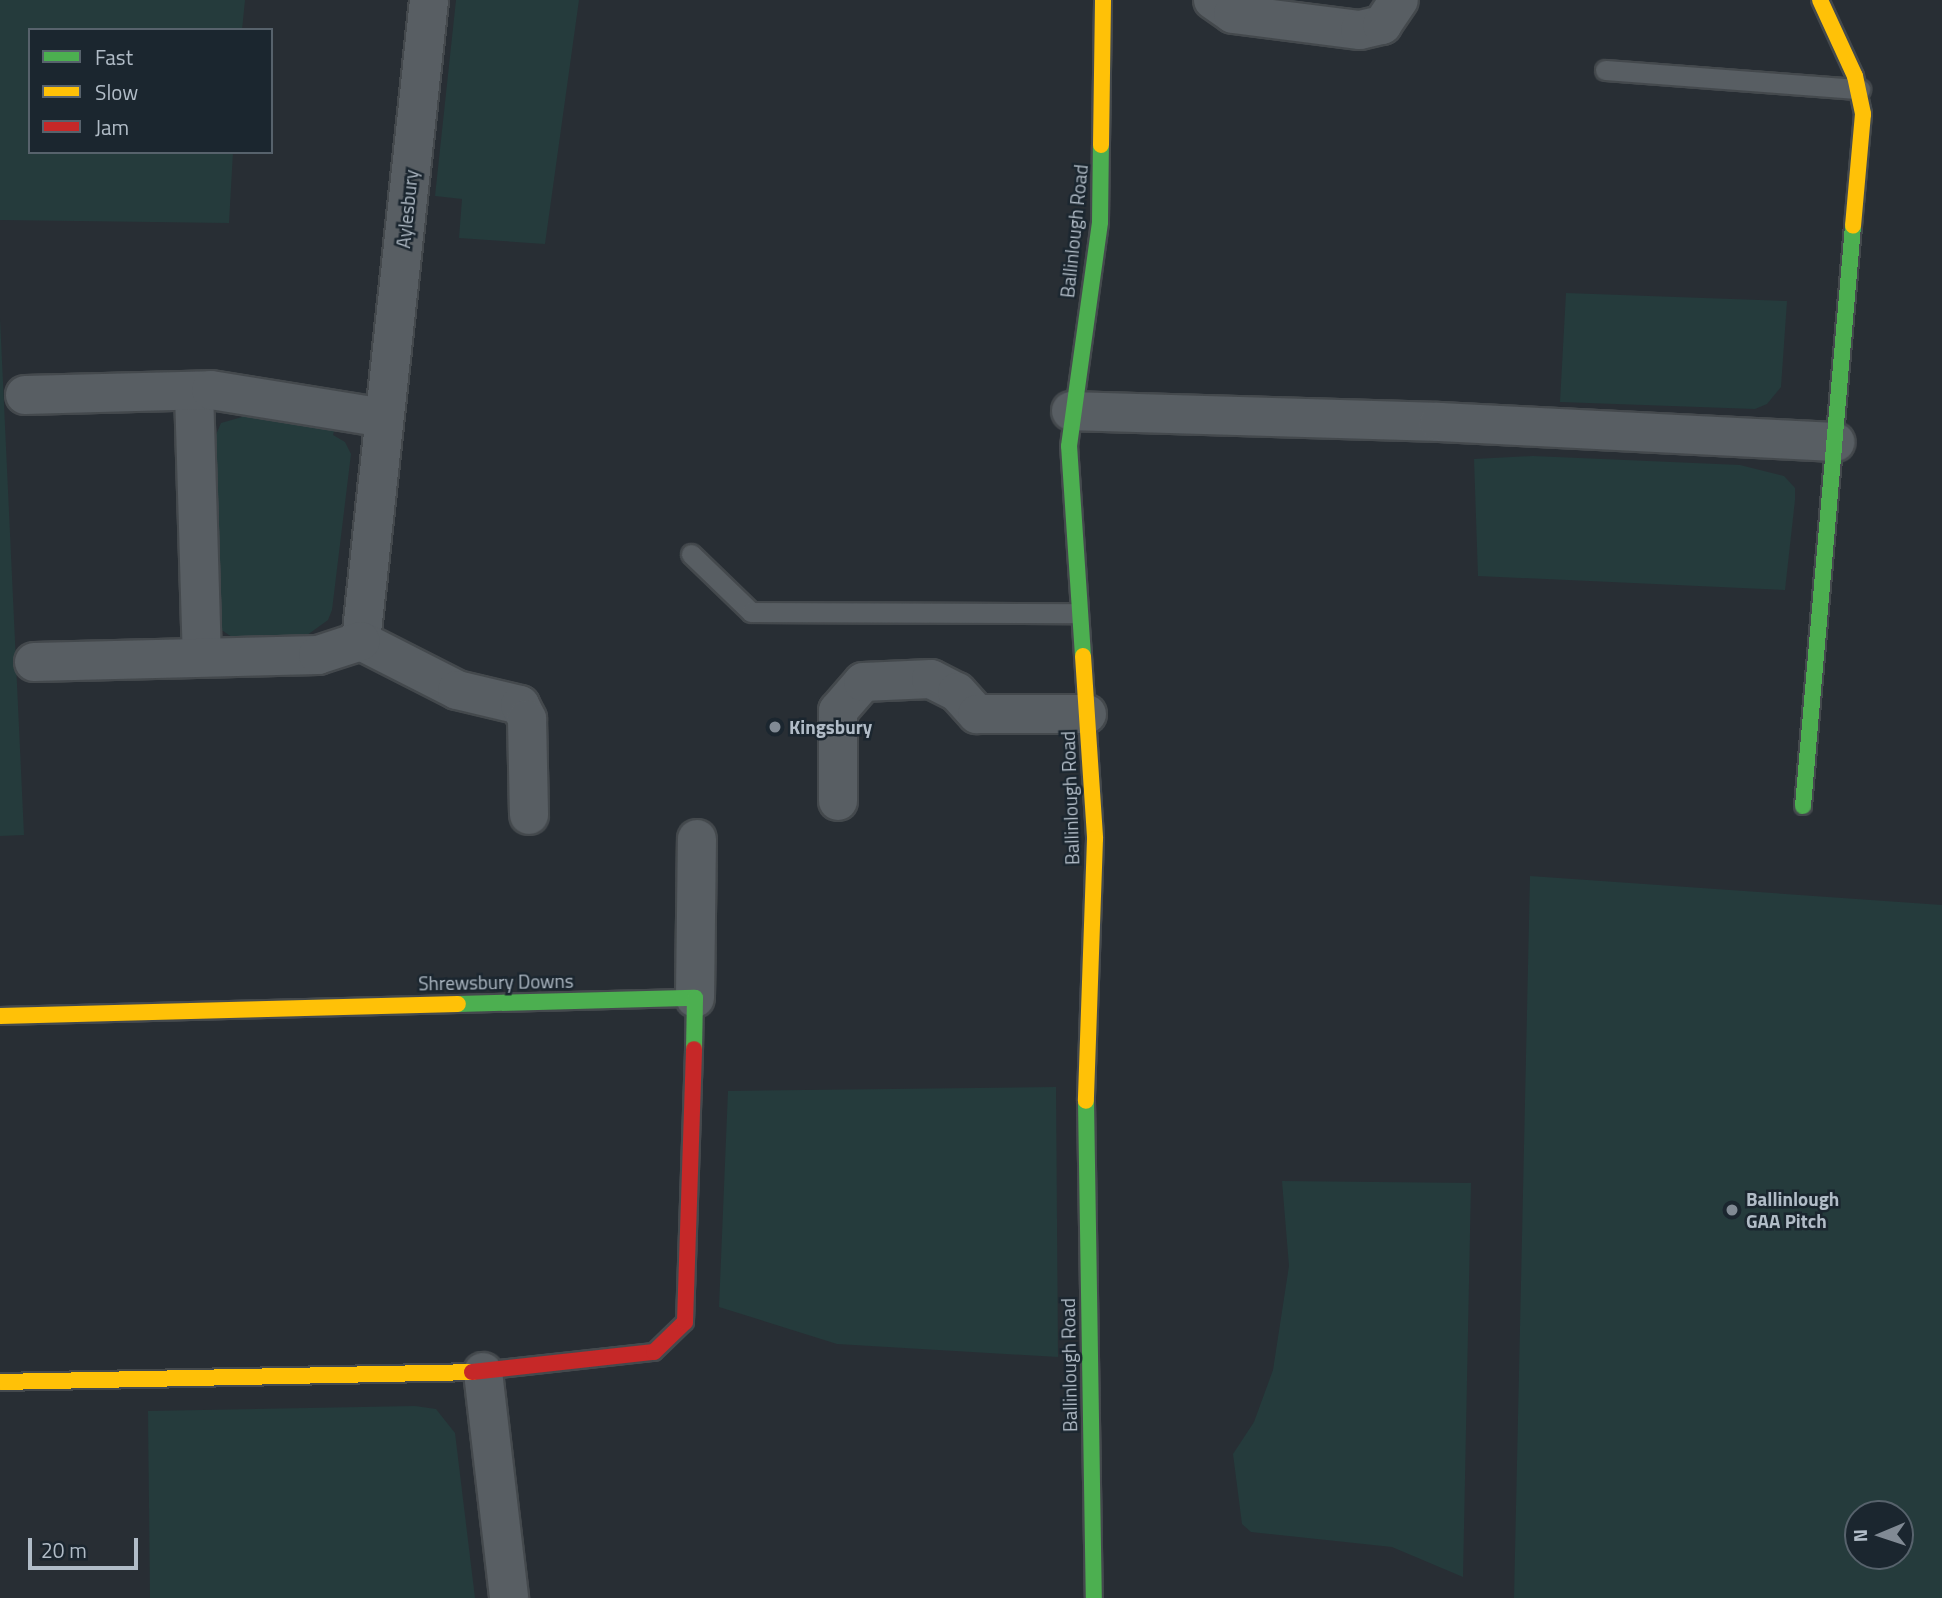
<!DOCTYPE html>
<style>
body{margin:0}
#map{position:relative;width:1942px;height:1598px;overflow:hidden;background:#282e34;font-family:"Titillium Web",sans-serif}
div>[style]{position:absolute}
.green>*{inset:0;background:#253b3c}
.roads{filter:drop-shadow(2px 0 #44494d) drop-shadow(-2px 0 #44494d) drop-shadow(0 2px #44494d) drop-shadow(0 -2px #44494d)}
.lane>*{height:19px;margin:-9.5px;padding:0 9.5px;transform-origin:9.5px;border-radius:9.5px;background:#585e63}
.street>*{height:38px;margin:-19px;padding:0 19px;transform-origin:19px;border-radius:19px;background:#585e63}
.fast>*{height:16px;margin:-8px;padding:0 8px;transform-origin:8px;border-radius:8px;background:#4caf50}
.slow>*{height:16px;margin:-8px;padding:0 8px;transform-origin:8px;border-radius:8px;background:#ffc107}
.jam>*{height:16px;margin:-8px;padding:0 8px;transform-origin:8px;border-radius:8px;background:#c62828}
.dots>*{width:19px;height:19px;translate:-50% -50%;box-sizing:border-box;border:4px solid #1b262f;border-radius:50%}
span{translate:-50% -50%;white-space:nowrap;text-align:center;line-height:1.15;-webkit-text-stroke:5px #1b262f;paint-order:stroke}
.street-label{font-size:19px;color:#b1bcc7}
.poi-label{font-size:19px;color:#b1bcc7;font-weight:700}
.left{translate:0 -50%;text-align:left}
.legend{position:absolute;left:28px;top:28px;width:245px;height:126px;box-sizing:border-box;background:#1b262f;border:2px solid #57626c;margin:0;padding:9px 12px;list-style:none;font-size:21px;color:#b1bcc7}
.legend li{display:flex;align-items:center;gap:14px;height:35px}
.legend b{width:35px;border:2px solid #57626c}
.north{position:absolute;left:1844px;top:1500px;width:70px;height:70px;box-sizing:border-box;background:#1b262f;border:2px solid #57626c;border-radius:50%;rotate:268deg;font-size:19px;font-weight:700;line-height:28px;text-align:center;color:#b1bcc7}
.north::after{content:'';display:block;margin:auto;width:24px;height:32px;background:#818a94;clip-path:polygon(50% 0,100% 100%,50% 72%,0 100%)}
.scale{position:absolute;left:28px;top:1538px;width:110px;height:32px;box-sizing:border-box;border:4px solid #b1bcc7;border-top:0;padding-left:9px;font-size:21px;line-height:24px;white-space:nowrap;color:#b1bcc7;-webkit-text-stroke:5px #1b262f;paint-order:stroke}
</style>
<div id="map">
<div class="green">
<i style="clip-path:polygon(0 0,245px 0,242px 30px,30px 30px,30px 152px,233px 152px,229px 223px,0 220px)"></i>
<i style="clip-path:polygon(456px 0,579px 0,545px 244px,459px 238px,462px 199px,435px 196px)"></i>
<i style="clip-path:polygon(1566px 293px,1787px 301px,1781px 387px,1767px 404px,1755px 409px,1560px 402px)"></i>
<i style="clip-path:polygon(0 318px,24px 835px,0 836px)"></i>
<i style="clip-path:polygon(249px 415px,336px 424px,333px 435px,345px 442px,351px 454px,332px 610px,328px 620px,303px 638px,235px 639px,220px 629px,212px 444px,221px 423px)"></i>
<i style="clip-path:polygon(1533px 456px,1740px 465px,1784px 476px,1795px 488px,1795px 500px,1785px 590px,1478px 576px,1474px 459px)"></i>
<i style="clip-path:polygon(evenodd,1530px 876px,1942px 905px,1942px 1598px,1514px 1598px,1530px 876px,1858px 1514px,1900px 1514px,1900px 1556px,1858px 1556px,1858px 1514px)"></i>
<i style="clip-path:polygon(1056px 1087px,1058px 1357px,837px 1344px,719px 1307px,728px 1091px)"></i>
<i style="clip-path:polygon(1282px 1181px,1471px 1183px,1463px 1577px,1392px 1547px,1251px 1532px,1242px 1524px,1233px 1454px,1254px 1422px,1273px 1370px,1289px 1266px)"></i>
<i style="clip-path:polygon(415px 1406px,436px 1409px,455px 1433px,475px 1598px,150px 1598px,148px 1411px)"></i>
</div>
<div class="roads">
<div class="lane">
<i style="left:1605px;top:70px;width:256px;rotate:4.3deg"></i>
<i style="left:691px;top:554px;width:83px;rotate:44deg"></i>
<i style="left:751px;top:612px;width:327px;rotate:0.2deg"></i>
</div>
<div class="street">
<i style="left:1213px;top:0;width:24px;rotate:35deg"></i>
<i style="left:1233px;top:14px;width:128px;rotate:7.2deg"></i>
<i style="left:1360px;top:30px;width:23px;rotate:-13deg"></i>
<i style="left:1382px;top:25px;width:30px;rotate:-56deg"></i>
<i style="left:194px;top:391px;width:266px;rotate:88.3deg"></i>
<i style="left:25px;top:395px;width:186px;rotate:-1.5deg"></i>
<i style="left:211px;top:390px;width:174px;rotate:9.2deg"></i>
<i style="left:1071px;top:411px;width:368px;rotate:1.7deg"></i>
<i style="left:1439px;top:422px;width:397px;rotate:2.9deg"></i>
<i style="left:361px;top:641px;width:645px;rotate:-83.94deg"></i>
<i style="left:361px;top:641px;width:108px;rotate:27deg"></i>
<i style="left:457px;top:690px;width:65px;rotate:13.4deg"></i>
<i style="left:520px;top:705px;width:16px;rotate:63deg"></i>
<i style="left:527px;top:719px;width:96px;rotate:88.8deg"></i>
<i style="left:34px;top:662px;width:284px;rotate:-1.4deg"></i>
<i style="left:318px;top:655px;width:45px;rotate:-18deg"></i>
<i style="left:838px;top:801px;width:90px;rotate:-90deg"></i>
<i style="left:838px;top:711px;width:38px;rotate:-49deg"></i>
<i style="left:863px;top:682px;width:68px;rotate:-2.5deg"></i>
<i style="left:931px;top:679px;width:29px;rotate:27deg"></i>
<i style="left:957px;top:692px;width:30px;rotate:48deg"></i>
<i style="left:977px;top:714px;width:110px"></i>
<i style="left:695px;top:998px;width:159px;rotate:-89.3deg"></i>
<i style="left:483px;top:1372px;width:227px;rotate:83.4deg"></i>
</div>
<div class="fast">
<i style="left:1083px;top:656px;width:210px;rotate:-93.8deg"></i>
<i style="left:1069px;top:446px;width:226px;rotate:-82.1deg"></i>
<i style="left:1100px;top:222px;width:77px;rotate:-89.3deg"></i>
<i style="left:1803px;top:806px;width:582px;rotate:-85.07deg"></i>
<i style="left:458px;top:1004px;width:237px;rotate:-1.5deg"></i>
<i style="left:695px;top:998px;width:51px;rotate:91.1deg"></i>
<i style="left:1086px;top:1101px;width:497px;rotate:89.1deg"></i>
</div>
<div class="slow">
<i style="left:1820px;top:0;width:84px;rotate:65.3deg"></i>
<i style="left:1855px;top:76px;width:39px;rotate:78deg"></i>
<i style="left:1863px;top:114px;width:112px;rotate:95.1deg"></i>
<i style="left:1101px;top:145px;width:145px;rotate:-89.2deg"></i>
<i style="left:1083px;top:656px;width:183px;rotate:86.2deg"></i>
<i style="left:1095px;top:839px;width:262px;rotate:92deg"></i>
<i style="left:0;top:1016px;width:458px;rotate:-1.5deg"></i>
<i style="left:0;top:1382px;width:472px;rotate:-1.2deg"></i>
</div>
<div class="jam">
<i style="left:472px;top:1372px;width:183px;rotate:-6.3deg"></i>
<i style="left:654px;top:1352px;width:43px;rotate:-44.1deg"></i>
<i style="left:685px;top:1322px;width:273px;rotate:-88.1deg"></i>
</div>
</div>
<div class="dots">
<i style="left:775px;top:727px;background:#818a94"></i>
<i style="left:1732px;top:1210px;background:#818a94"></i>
</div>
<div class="street-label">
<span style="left:407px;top:209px;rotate:-84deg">Aylesbury</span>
<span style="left:1074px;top:231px;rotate:-84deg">Ballinlough Road</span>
<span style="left:1070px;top:798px;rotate:-92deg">Ballinlough Road</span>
<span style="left:496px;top:982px;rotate:-1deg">Shrewsbury Downs</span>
<span style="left:1069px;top:1365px;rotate:-91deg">Ballinlough Road</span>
</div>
<div class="poi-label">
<span class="left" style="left:789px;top:727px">Kingsbury</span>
<span class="left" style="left:1746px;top:1210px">Ballinlough<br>GAA Pitch</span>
</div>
<ul class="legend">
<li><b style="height:9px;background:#4caf50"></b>Fast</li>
<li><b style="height:9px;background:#ffc107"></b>Slow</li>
<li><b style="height:9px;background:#c62828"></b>Jam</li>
</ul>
<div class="north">N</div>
<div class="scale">20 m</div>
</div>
